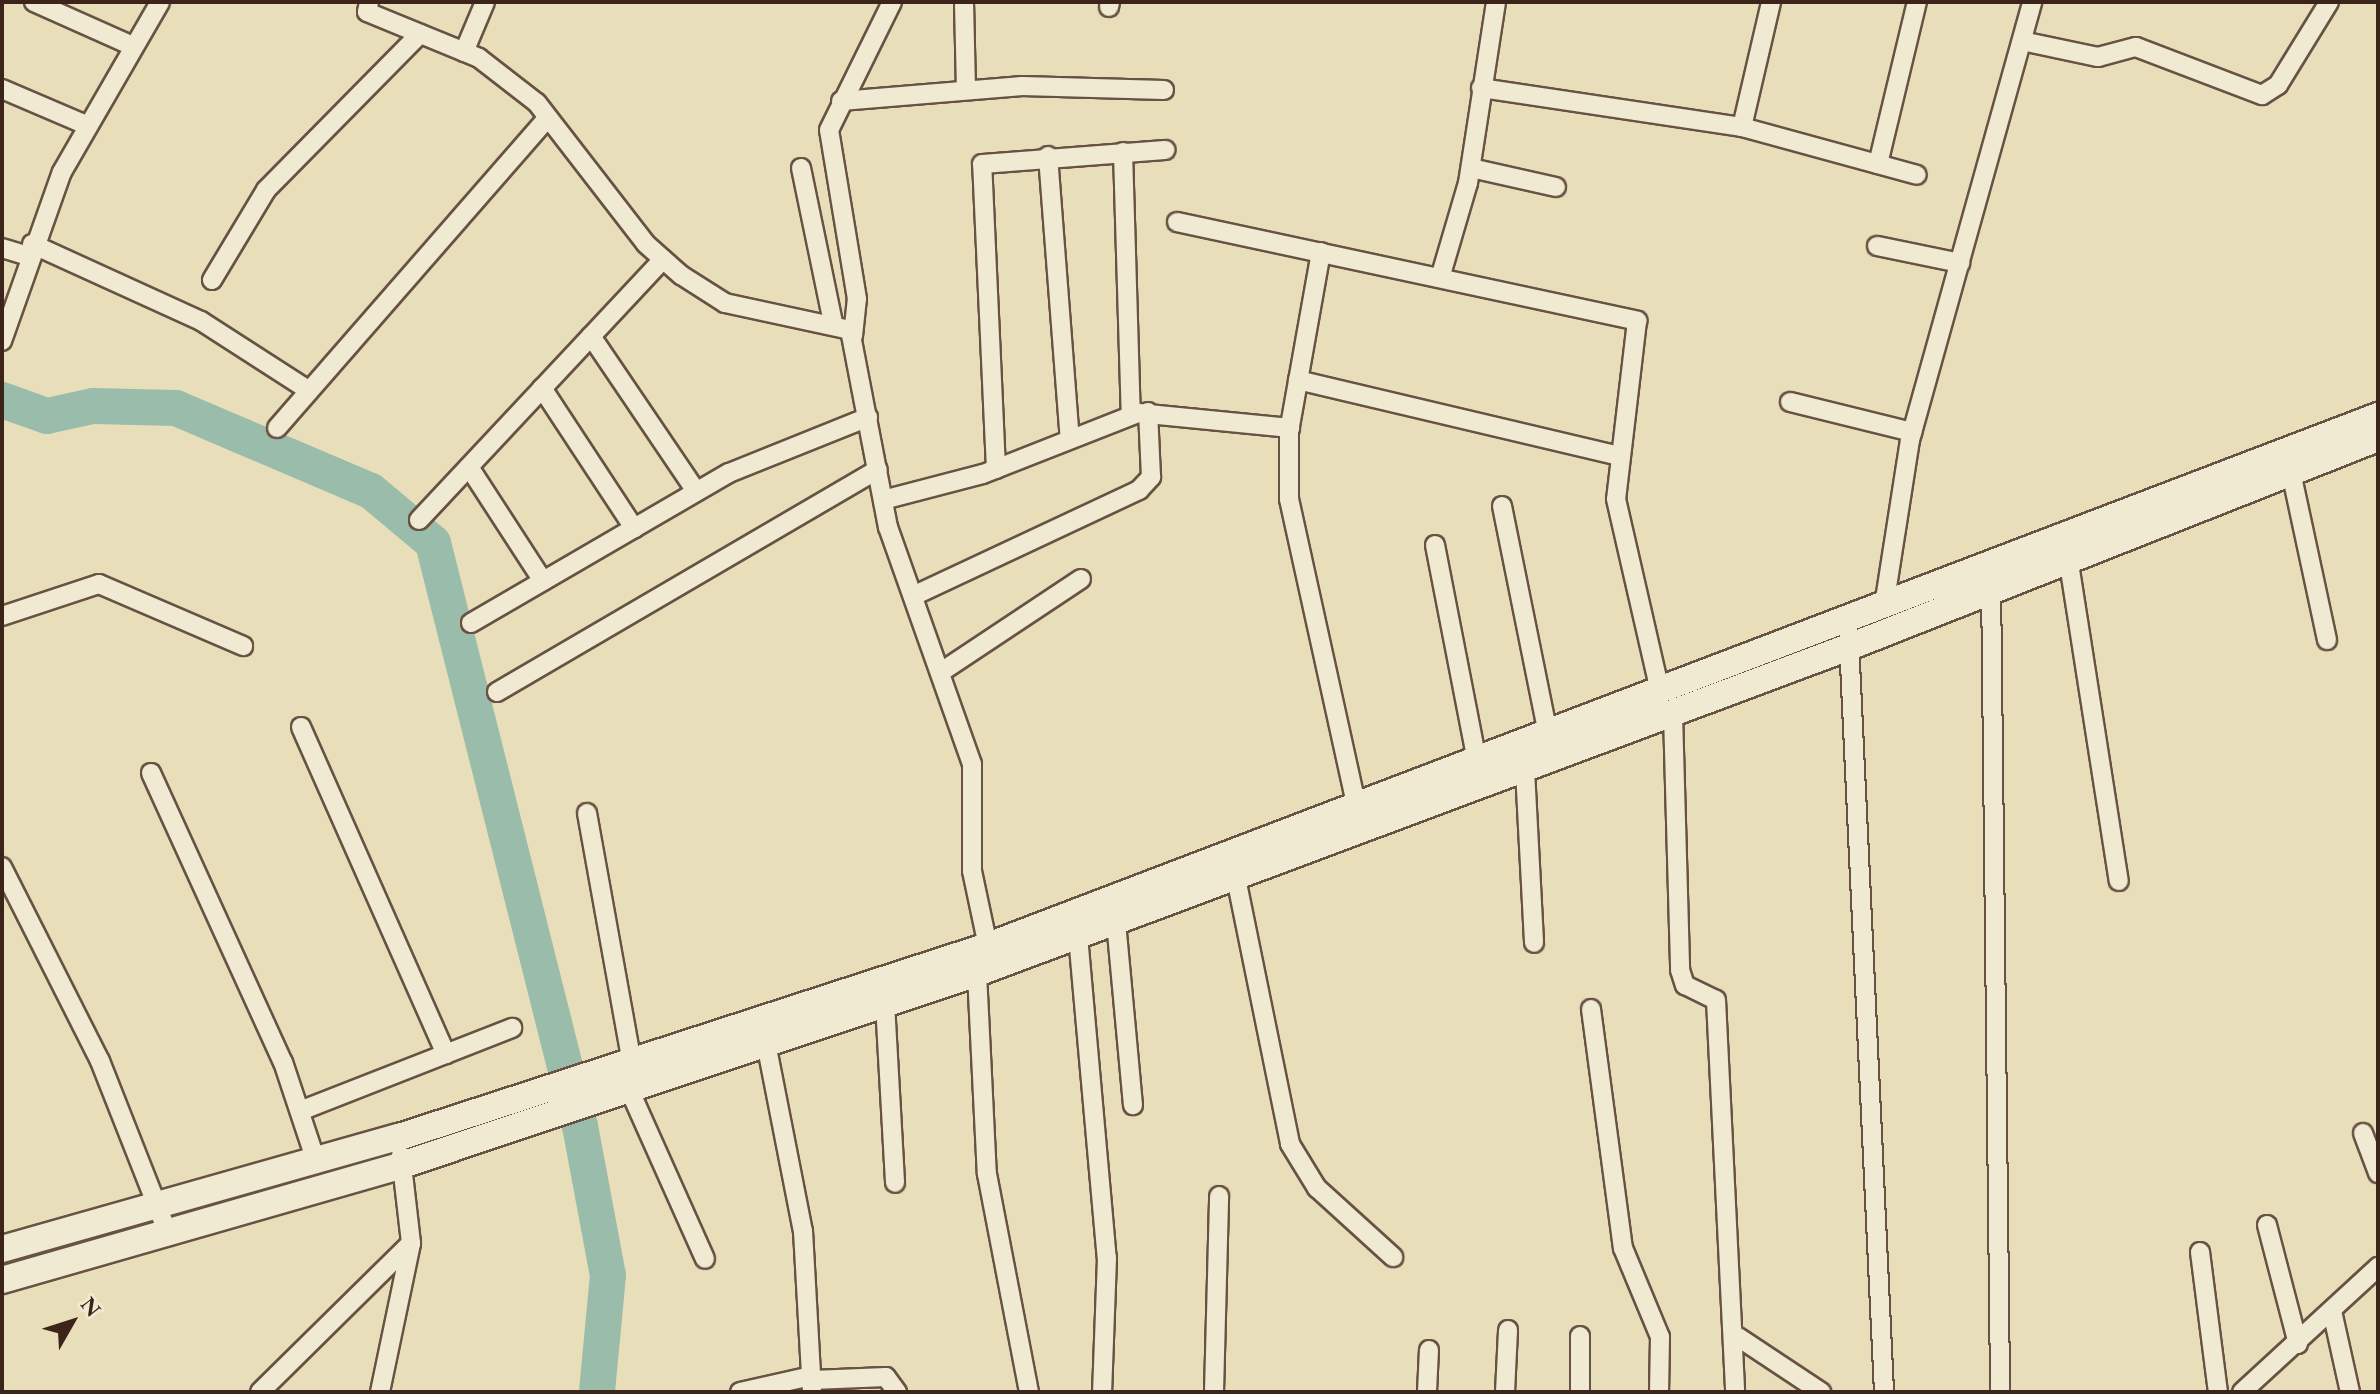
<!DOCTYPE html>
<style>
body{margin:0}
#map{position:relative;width:2380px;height:1394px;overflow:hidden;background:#e9deba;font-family:"EB Garamond",serif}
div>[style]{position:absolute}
.river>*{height:36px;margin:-18px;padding:0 18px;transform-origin:18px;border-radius:18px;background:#99bdaa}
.roads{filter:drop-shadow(2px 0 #675243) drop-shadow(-2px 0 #675243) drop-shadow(0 2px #675243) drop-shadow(0 -2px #675243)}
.street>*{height:18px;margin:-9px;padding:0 9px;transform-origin:9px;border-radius:9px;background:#f1ead2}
.secondary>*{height:26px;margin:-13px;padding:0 13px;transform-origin:13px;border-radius:13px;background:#f1ead2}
span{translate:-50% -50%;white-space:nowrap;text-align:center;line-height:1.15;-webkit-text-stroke:6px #f1ead2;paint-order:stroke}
.frame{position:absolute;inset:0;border:4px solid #3c241b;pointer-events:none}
.north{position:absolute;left:32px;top:1282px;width:80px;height:80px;-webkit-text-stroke:6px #f1ead2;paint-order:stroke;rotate:51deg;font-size:22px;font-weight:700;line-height:32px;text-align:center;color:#3c241b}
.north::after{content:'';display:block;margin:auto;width:28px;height:36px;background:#3c241b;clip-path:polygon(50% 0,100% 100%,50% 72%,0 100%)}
</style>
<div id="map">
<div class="river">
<i style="left:2px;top:400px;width:48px;rotate:19.6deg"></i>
<i style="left:47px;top:416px;width:47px;rotate:-12.3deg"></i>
<i style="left:93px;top:406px;width:83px;rotate:1.4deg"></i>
<i style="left:176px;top:408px;width:212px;rotate:23.1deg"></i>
<i style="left:371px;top:491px;width:81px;rotate:40deg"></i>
<i style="left:433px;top:543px;width:601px;rotate:75.85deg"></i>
<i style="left:580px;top:1126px;width:152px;rotate:79.4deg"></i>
<i style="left:608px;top:1275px;width:118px;rotate:95.4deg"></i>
</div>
<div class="roads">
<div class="street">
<i style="left:34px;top:2px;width:108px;rotate:24deg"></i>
<i style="left:369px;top:2px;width:10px;rotate:101deg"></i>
<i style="left:367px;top:12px;width:121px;rotate:22.3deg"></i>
<i style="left:479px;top:58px;width:73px;rotate:37.8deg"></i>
<i style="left:537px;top:103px;width:178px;rotate:52.3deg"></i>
<i style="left:646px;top:244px;width:47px;rotate:41.5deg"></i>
<i style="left:681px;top:275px;width:52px;rotate:32.5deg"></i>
<i style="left:725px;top:303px;width:128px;rotate:12.2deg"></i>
<i style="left:850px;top:330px;width:201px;rotate:79.1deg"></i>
<i style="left:888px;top:527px;width:251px;rotate:70.5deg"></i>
<i style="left:972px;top:764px;width:107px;rotate:90deg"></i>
<i style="left:972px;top:871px;width:77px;rotate:78deg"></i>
<i style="left:964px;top:2px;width:88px;rotate:88.7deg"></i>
<i style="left:1109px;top:7px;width:5px;rotate:-79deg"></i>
<i style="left:2022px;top:41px;width:78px;rotate:11.9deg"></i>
<i style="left:2098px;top:57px;width:39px;rotate:-15deg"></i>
<i style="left:2136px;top:47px;width:135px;rotate:20.9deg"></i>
<i style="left:2262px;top:95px;width:19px;rotate:-32deg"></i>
<i style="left:2278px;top:85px;width:97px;rotate:-58.4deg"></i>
<i style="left:464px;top:52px;width:54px;rotate:-67.2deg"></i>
<i style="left:1481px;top:88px;width:264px;rotate:8.5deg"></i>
<i style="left:1742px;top:127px;width:181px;rotate:15.3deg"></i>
<i style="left:2px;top:89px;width:91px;rotate:23.2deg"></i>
<i style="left:841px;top:101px;width:182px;rotate:-4.7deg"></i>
<i style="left:1022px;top:86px;width:142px;rotate:1.6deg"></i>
<i style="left:1742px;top:127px;width:128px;rotate:-76.9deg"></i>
<i style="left:1123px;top:152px;width:263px;rotate:88.3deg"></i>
<i style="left:1048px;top:156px;width:284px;rotate:85.6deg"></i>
<i style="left:1878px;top:164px;width:167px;rotate:-76.5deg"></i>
<i style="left:801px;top:168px;width:158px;rotate:78.3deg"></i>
<i style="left:1471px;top:168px;width:87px;rotate:12.6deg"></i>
<i style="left:1177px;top:222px;width:471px;rotate:12.1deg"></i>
<i style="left:1637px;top:321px;width:179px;rotate:96.7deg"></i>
<i style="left:1616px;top:499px;width:197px;rotate:77.1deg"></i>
<i style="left:32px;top:244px;width:186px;rotate:24.5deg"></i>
<i style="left:201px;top:321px;width:127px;rotate:32.8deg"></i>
<i style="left:1877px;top:246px;width:85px;rotate:11.6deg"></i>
<i style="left:2px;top:248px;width:27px;rotate:17deg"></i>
<i style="left:1321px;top:252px;width:183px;rotate:100.1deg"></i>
<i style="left:1289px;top:432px;width:67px;rotate:90deg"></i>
<i style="left:1289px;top:499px;width:315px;rotate:77.6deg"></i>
<i style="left:1440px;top:278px;width:99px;rotate:-73.6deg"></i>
<i style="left:1468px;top:183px;width:183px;rotate:-81.2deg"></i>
<i style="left:212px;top:280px;width:105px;rotate:-59deg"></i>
<i style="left:266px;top:190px;width:219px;rotate:-45.4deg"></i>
<i style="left:591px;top:336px;width:187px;rotate:55.9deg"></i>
<i style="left:853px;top:336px;width:37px;rotate:-84deg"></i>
<i style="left:857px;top:299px;width:171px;rotate:-99.4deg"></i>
<i style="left:829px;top:130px;width:143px;rotate:-63.8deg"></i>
<i style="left:2px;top:341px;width:179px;rotate:-70.5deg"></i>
<i style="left:62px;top:172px;width:196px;rotate:-60deg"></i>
<i style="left:1298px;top:380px;width:330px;rotate:13.3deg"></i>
<i style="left:542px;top:388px;width:168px;rotate:56.7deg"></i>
<i style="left:1790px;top:402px;width:126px;rotate:13.8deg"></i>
<i style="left:277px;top:428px;width:411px;rotate:-48.9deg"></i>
<i style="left:469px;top:467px;width:136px;rotate:57deg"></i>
<i style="left:996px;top:469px;width:305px;rotate:-92.6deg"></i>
<i style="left:982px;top:164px;width:184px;rotate:-4.4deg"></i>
<i style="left:2291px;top:472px;width:172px;rotate:77.9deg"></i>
<i style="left:883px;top:500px;width:103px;rotate:-14.6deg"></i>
<i style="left:983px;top:474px;width:167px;rotate:-21.5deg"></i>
<i style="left:1138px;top:413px;width:153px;rotate:5.6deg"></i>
<i style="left:1502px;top:506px;width:234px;rotate:78.6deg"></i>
<i style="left:419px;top:520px;width:357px;rotate:-46.9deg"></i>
<i style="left:1435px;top:545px;width:220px;rotate:79deg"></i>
<i style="left:2068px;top:557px;width:328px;rotate:81.1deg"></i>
<i style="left:1991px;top:580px;width:812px;rotate:89.36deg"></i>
<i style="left:913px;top:596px;width:250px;rotate:-25.1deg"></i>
<i style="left:1139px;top:490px;width:18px;rotate:-47deg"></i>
<i style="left:1151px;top:477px;width:65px;rotate:-92.6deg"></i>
<i style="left:1884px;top:606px;width:168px;rotate:-81.1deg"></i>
<i style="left:1910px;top:440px;width:455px;rotate:-74.4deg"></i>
<i style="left:2px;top:616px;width:102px;rotate:-18.3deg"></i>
<i style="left:99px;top:584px;width:157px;rotate:23.3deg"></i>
<i style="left:1848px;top:620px;width:773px;rotate:87.33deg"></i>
<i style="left:471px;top:623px;width:298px;rotate:-30.2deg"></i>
<i style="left:729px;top:473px;width:150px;rotate:-21.9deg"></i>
<i style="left:941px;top:672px;width:168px;rotate:-33.6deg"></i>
<i style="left:497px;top:692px;width:441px;rotate:-30.3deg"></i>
<i style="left:1673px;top:714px;width:256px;rotate:88.4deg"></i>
<i style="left:1680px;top:970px;width:16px;rotate:72deg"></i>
<i style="left:1685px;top:985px;width:34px;rotate:26deg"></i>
<i style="left:1716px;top:1000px;width:392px;rotate:87.2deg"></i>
<i style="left:301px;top:727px;width:358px;rotate:66.1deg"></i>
<i style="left:1525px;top:770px;width:173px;rotate:87deg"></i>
<i style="left:151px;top:773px;width:318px;rotate:65.5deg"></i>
<i style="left:283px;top:1062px;width:104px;rotate:71.6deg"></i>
<i style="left:587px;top:813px;width:254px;rotate:79.8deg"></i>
<i style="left:2px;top:867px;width:217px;rotate:63.2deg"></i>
<i style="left:100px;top:1061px;width:188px;rotate:68.5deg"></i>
<i style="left:1236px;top:878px;width:271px;rotate:78.5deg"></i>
<i style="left:1290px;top:1144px;width:52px;rotate:58.5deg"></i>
<i style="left:1317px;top:1188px;width:103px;rotate:42.2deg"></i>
<i style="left:1116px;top:922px;width:184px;rotate:84.7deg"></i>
<i style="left:1078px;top:936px;width:323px;rotate:84.9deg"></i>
<i style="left:1107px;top:1258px;width:134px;rotate:92.1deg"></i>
<i style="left:977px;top:973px;width:201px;rotate:87.2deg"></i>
<i style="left:987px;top:1174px;width:222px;rotate:79.1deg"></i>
<i style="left:885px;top:1003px;width:180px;rotate:86.8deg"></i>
<i style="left:1591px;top:1009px;width:241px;rotate:82.4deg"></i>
<i style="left:1623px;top:1248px;width:96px;rotate:67.4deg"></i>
<i style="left:1660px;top:1337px;width:55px;rotate:91deg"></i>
<i style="left:766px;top:1043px;width:192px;rotate:78.9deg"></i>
<i style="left:803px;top:1231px;width:161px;rotate:86.8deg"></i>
<i style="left:629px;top:1089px;width:186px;rotate:65.9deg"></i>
<i style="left:300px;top:1111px;width:228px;rotate:-21.4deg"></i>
<i style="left:2363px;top:1133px;width:43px;rotate:69.4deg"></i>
<i style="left:2267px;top:1225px;width:123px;rotate:75.4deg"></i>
<i style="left:2200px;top:1252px;width:141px;rotate:82.7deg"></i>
<i style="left:2332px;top:1311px;width:83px;rotate:77.5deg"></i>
<i style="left:1738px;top:1337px;width:100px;rotate:33.5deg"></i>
<i style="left:812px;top:1380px;width:74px;rotate:-2.3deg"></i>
<i style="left:886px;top:1377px;width:19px;rotate:54deg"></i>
<i style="left:260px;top:1392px;width:212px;rotate:-44.6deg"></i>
<i style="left:380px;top:1392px;width:152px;rotate:-78.2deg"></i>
<i style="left:411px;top:1243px;width:88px;rotate:-96.6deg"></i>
<i style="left:740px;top:1392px;width:73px;rotate:-12.7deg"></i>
<i style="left:1214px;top:1392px;width:196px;rotate:-88.5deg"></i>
<i style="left:1427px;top:1392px;width:42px;rotate:-87.3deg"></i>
<i style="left:1505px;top:1392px;width:62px;rotate:-87.2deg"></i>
<i style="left:1580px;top:1392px;width:56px;rotate:-90deg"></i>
<i style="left:2242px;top:1392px;width:185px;rotate:-42.6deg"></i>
</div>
<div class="secondary">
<i style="left:2px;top:1249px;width:412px;rotate:-15.8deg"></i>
<i style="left:399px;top:1137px;width:619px;rotate:-17.97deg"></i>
<i style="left:988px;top:946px;width:1488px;rotate:-20.87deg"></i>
<i style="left:2px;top:1280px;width:416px;rotate:-16deg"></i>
<i style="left:402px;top:1165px;width:606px;rotate:-18.46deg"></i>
<i style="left:977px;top:973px;width:931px;rotate:-20.5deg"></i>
<i style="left:1849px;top:647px;width:569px;rotate:-21.56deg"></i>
</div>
</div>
<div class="frame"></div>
<div class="north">N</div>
</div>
